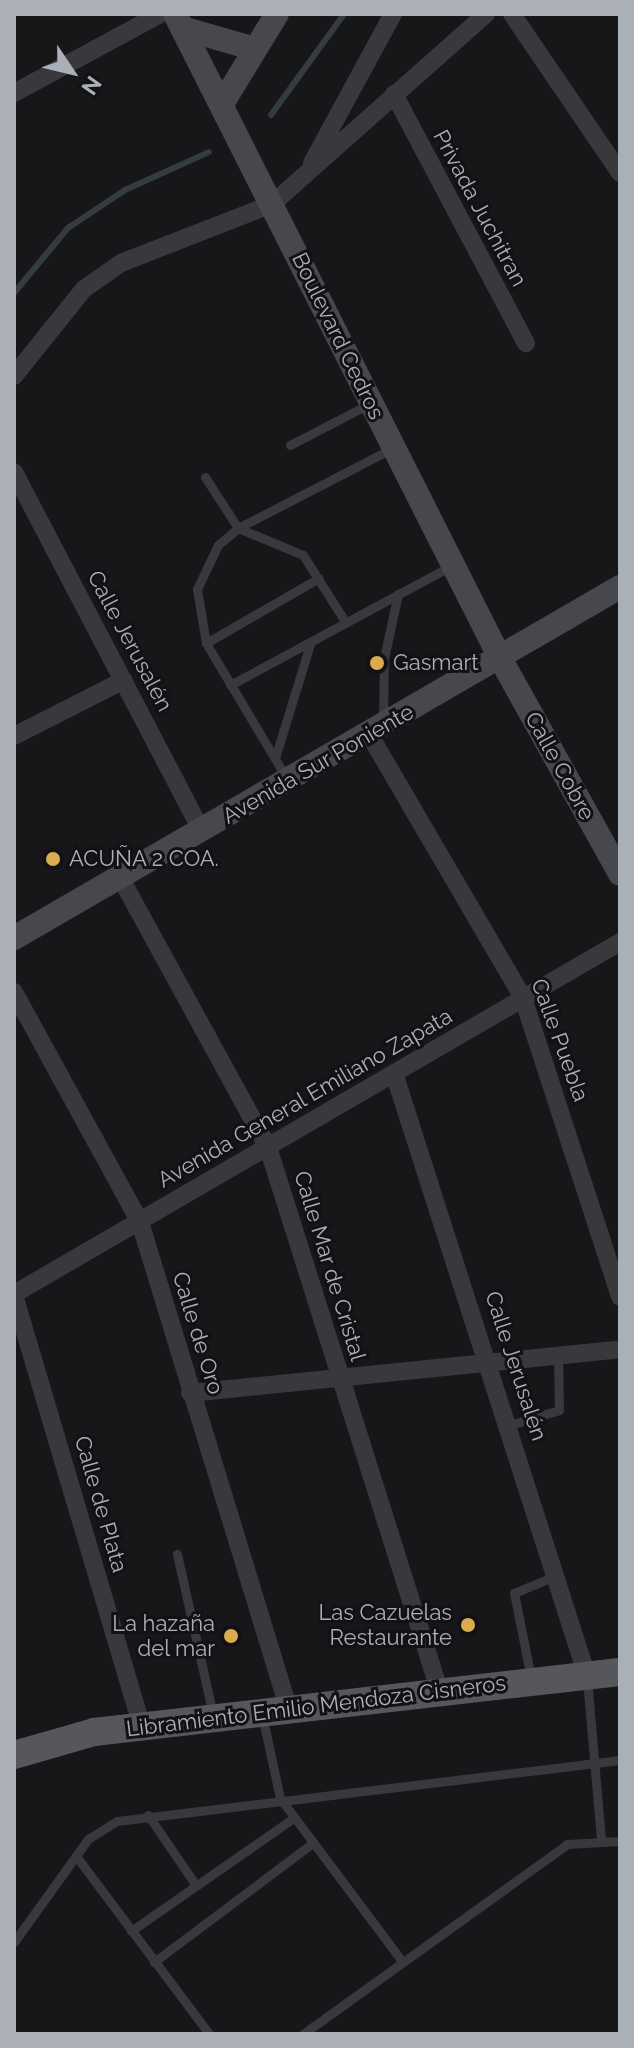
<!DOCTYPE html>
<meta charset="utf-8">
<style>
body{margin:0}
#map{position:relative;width:634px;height:2048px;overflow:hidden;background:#171719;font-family:Raleway,sans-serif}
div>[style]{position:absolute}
.stream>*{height:6px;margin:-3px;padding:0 3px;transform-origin:3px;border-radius:3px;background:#343c42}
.lane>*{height:9px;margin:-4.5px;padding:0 4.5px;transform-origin:4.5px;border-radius:4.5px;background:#39393d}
.street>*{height:18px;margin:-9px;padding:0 9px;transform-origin:9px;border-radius:9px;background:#39393d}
.secondary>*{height:24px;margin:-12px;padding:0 12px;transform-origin:12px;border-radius:12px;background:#47484d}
.primary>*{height:28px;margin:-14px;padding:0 14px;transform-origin:14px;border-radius:14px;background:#55575c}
.dots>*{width:22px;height:22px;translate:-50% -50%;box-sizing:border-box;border:4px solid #121214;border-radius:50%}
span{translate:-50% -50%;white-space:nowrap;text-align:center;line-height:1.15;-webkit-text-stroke:6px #121214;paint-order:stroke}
.street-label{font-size:22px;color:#abafb7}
.poi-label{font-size:22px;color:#abafb7}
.left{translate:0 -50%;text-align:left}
.right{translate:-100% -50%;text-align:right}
.frame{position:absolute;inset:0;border:16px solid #abafb7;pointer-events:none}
.north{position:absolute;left:32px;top:32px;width:80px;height:80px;-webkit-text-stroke:6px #121214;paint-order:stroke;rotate:125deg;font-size:22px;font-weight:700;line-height:32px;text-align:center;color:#abafb7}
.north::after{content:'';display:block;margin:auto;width:28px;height:36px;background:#abafb7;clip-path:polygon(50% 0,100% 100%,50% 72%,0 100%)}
</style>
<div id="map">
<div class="stream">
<i style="left:271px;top:115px;width:125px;rotate:-54.1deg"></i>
<i style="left:14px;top:293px;width:85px;rotate:-50.3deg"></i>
<i style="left:68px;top:228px;width:69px;rotate:-33.7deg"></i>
<i style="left:125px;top:190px;width:92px;rotate:-24.3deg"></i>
</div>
<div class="lane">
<i style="left:290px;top:445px;width:91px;rotate:-27.4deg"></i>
<i style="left:205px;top:477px;width:61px;rotate:57.1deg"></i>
<i style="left:238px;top:528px;width:70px;rotate:22.6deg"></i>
<i style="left:303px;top:555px;width:80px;rotate:57.7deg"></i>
<i style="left:206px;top:643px;width:130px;rotate:-29.9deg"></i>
<i style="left:230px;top:685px;width:253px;rotate:-28.3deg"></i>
<i style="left:383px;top:721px;width:63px;rotate:-89.1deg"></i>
<i style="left:384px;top:658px;width:66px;rotate:-77.7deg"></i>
<i style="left:275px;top:758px;width:119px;rotate:-72.9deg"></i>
<i style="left:287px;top:779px;width:158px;rotate:-120.8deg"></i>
<i style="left:206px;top:643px;width:55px;rotate:-99.5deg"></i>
<i style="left:197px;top:589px;width:49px;rotate:-64.5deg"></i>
<i style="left:218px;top:545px;width:26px;rotate:-40deg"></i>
<i style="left:238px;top:528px;width:172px;rotate:-27.3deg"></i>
<i style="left:510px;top:1425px;width:51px;rotate:-17deg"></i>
<i style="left:559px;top:1410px;width:55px;rotate:-91deg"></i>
<i style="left:177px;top:1554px;width:165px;rotate:77.4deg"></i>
<i style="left:531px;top:1678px;width:87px;rotate:-101.3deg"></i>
<i style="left:514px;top:1593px;width:44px;rotate:-22.5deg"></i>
<i style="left:587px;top:1679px;width:161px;rotate:85deg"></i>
<i style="left:262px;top:1715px;width:85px;rotate:77.8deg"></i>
<i style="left:280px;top:1798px;width:204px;rotate:53.2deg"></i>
<i style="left:148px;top:1815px;width:83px;rotate:55.7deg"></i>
<i style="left:76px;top:1856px;width:222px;rotate:53.2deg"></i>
<i style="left:131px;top:1931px;width:196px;rotate:-34.8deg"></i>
<i style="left:14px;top:1942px;width:127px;rotate:-54.3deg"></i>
<i style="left:88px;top:1839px;width:34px;rotate:-32deg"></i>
<i style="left:117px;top:1821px;width:507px;rotate:-6.91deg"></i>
<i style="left:154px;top:1962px;width:196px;rotate:-36.9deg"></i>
<i style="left:303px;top:2034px;width:325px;rotate:-35.7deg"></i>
<i style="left:567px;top:1844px;width:53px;rotate:-3.2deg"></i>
</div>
<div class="street">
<i style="left:512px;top:14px;width:192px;rotate:55.8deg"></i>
<i style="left:14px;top:93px;width:166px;rotate:-28.4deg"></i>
<i style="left:394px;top:94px;width:282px;rotate:62.1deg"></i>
<i style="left:312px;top:163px;width:170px;rotate:-61.5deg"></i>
<i style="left:14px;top:376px;width:112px;rotate:-51.2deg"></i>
<i style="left:84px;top:289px;width:45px;rotate:-35.1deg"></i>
<i style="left:121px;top:263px;width:162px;rotate:-21.3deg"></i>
<i style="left:272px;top:204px;width:286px;rotate:-41.6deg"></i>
<i style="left:14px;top:472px;width:406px;rotate:62.4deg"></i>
<i style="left:369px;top:734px;width:306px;rotate:59.7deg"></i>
<i style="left:523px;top:998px;width:314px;rotate:72deg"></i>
<i style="left:14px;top:736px;width:123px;rotate:-27deg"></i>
<i style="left:120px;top:877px;width:308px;rotate:61.3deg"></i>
<i style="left:268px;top:1147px;width:572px;rotate:72.51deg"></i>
<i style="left:14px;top:992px;width:262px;rotate:61.3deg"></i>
<i style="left:140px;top:1222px;width:507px;rotate:73.03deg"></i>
<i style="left:394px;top:1073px;width:633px;rotate:72.25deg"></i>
<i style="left:14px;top:1294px;width:701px;rotate:-30.15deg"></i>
<i style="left:14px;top:1295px;width:450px;rotate:73.5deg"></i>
<i style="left:190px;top:1393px;width:432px;rotate:-5.8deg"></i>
</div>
<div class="secondary">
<i style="left:175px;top:14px;width:721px;rotate:63.22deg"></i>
<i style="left:500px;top:658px;width:247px;rotate:60.9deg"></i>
<i style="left:182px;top:28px;width:76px;rotate:16deg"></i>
<i style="left:222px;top:104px;width:105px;rotate:-58.6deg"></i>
<i style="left:14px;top:938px;width:700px;rotate:-30.08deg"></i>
</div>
<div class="primary">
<i style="left:14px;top:1755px;width:83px;rotate:-16deg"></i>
<i style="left:94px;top:1732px;width:529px;rotate:-6.51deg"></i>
</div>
<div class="dots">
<i style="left:377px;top:663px;background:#dbac4d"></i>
<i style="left:53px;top:859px;background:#dbac4d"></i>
<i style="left:468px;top:1625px;background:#dbac4d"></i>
<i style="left:231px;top:1636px;background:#dbac4d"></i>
</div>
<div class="street-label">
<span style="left:480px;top:208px;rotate:62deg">Privada Juchitran</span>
<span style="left:338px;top:336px;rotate:64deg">Boulevard Cedros</span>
<span style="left:130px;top:641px;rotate:62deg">Calle Jerusalén</span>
<span style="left:318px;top:764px;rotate:-30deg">Avenida Sur Poniente</span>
<span style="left:560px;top:766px;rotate:61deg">Calle Cobre</span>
<span style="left:560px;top:1040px;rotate:70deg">Calle Puebla</span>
<span style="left:305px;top:1098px;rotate:-30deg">Avenida General Emiliano Zapata</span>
<span style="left:330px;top:1266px;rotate:73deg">Calle Mar de Cristal</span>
<span style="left:198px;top:1333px;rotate:73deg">Calle de Oro</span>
<span style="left:516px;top:1366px;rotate:72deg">Calle Jerusalén</span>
<span style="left:101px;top:1504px;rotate:74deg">Calle de Plata</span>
<span style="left:316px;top:1706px;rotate:-7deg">Libramiento Emilio Mendoza Cisneros</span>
</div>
<div class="poi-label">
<span class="left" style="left:393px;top:663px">Gasmart</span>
<span class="left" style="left:69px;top:859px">ACUÑA 2 COA.</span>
<span class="right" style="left:452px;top:1625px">Las Cazuelas<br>Restaurante</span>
<span class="right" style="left:215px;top:1636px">La hazaña<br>del mar</span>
</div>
<div class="frame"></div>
<div class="north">N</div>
</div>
